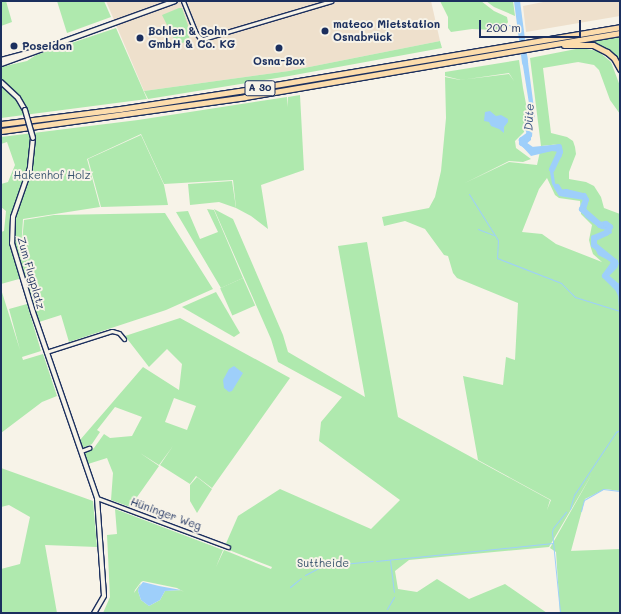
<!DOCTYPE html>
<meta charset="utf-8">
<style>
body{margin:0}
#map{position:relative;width:621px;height:614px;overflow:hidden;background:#f7f3e8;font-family:Mali,sans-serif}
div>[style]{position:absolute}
.built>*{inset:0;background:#eee0cc}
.green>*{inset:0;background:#afe9ae;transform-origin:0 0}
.water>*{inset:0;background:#9ecffa}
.stream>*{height:1px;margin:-0.5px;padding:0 0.5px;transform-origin:0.5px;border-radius:0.5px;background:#9ecffa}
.river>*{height:6px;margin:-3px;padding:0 3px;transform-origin:3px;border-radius:3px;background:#9ecffa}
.roads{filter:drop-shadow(1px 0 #1b2f5e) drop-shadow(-1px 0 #1b2f5e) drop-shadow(0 1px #1b2f5e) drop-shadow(0 -1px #1b2f5e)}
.street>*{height:3px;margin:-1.5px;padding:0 1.5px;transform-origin:1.5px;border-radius:1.5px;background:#f7f3e8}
.secondary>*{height:4px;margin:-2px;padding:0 2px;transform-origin:2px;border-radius:2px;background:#f7f3e8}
.highway>*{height:5px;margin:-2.5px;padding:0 2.5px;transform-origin:2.5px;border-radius:2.5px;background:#fcdcac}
.bridges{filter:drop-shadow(1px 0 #1b2f5e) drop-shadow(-1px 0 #1b2f5e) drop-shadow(0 1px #1b2f5e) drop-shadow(0 -1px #1b2f5e)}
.secondary-bridge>*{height:4px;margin:-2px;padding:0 2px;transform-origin:2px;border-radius:2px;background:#f7f3e8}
.dots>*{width:11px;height:11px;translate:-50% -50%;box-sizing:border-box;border:2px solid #f7f3e8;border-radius:50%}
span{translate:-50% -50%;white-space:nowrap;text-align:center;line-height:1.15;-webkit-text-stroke:4px #f7f3e8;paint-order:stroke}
.shield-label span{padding:1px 3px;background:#f7f3e8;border:1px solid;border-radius:3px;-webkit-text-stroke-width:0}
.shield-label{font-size:10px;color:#1b2f5e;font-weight:700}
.poi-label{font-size:11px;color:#1b2f5e;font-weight:700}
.left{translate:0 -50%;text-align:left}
.park-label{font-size:11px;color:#39546e}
.street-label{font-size:11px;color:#1b2f5e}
.water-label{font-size:12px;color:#3c5785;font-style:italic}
.frame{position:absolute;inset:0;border:2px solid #1b2f5e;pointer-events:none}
.scale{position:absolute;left:479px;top:20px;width:102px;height:18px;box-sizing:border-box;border:2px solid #1b2f5e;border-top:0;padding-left:5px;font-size:12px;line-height:14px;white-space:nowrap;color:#1b2f5e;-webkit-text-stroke:3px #f7f3e8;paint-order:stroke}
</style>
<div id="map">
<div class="built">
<i style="clip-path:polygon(106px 1px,431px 1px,440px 41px,289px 71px,144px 91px)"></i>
<i style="clip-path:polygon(548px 1px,620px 1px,620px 16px,526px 32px,523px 6px)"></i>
</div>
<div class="green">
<i style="clip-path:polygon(1px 1px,6px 1px,12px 22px,1px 26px)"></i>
<i style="clip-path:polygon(57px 1px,104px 1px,111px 17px,67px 33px)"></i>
<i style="clip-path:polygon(440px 1px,481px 1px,494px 11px,507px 17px,508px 22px,505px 27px,495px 30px,472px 29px,451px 32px,448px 28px,448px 17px)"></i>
<i style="clip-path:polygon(486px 1px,513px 1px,515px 16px,494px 7px)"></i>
<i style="clip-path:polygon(179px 8px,182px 8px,191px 34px,189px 37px,190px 40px,177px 45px,162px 15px)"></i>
<i style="clip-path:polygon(116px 28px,147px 99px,1px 118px,1px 67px,27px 61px,36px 55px)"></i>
<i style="clip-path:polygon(620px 36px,620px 62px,617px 57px,603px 46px,586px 42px)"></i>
<i style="clip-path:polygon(440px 41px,442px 48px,289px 76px,148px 99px,144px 91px,289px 71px)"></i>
<i style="clip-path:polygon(evenodd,581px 48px,598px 51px,611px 62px,620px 86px,620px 114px,610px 100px,599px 70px,594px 65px,578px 62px,543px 68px,551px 133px,567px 137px,573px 141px,575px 147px,576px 154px,569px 172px,569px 179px,586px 182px,594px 186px,601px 197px,604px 208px,620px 214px,620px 491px,605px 489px,585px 499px,571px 551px,569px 551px,620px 549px,620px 613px,560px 613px,556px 552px,550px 548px,592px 474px,549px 547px,409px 560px,395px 571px,398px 589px,417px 592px,437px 579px,469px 599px,505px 584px,547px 613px,103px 613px,110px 597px,107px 535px,117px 534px,115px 509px,223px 550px,216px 567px,224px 550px,271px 569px,272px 567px,224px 548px,238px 516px,280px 489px,371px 529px,400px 500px,319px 441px,321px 422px,342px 397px,278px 362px,271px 339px,214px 209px,233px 219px,283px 335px,288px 352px,365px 397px,338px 246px,367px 242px,398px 417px,550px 500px,547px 510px,551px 500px,478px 460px,463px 376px,503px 385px,506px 357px,515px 360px,518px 303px,457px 278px,453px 273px,448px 256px,444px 255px,425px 229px,405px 221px,384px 226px,382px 217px,429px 208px,435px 197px,441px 171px,446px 118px,445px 77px,460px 80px,509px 74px,514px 81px,509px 73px,461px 80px,445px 76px,445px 72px,519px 60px,523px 88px,519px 87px,523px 88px,527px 109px,524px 132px,515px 141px,516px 148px,531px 159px,523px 162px,509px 161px,465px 183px,509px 162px,537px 165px,541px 147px,560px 144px,541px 146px,530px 58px,581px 48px,547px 178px,555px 195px,559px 198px,580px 201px,581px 214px,592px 225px,589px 240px,591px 248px,593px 254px,602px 262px,556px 244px,542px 234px,522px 232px,539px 189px,547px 178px,581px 48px,143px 581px,177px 588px,184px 592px,181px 590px,165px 591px,160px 600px,149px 606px,141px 600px,138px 591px,141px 583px,134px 593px,135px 590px,141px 582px,143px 581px)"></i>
<i style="clip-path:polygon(300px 95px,304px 170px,261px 185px,268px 229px,251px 216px,236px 208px,233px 180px,164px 184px,141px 134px,87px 159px,100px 207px,23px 219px,19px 279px,1px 284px,1px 232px,4px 231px,6px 211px,1px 207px,1px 184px,8px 182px,15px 165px,7px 142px,1px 144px,1px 137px,138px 120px,287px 97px,288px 107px,288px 97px)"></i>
<i style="clip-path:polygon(141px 135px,164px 185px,168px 205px,101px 207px,88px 159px)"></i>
<i style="clip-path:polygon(232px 181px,236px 208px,219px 202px,190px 205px,188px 184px)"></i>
<i style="clip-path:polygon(207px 209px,214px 210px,243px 278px,221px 288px,176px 212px,188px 211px,200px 239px,218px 232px)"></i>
<i style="clip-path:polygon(165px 213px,213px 289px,166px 310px,69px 342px,61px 315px,39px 322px,20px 265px,24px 220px,54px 215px)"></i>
<i style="left:243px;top:278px;width:30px;height:25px;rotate:66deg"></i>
<i style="clip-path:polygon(1px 289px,20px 350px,9px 309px,27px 304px,41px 351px,22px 357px,23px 360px,43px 354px,57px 396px,42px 402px,1px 433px)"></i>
<i style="clip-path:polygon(216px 292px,240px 333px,234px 337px,182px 307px)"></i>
<i style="clip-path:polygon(evenodd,180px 318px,290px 378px,212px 488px,196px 476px,190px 484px,160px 465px,173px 446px,159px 465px,140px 453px,159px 466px,130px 507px,111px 500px,113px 473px,107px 458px,88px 464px,84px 454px,94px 448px,104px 434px,110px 438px,132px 436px,142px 417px,115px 407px,97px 430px,100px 432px,92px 444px,83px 448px,80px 440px,143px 367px,179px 390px,182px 364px,167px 349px,149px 367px,125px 336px,180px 318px,174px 398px,196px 406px,187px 430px,165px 422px,174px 398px)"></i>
<i style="clip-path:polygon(1px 468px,93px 501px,97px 547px,45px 545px,57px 613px,1px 613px,1px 569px,20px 564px,30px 517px,9px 505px,1px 507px)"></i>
<i style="clip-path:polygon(197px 477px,212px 489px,197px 513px,190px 501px,190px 485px)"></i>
</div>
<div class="water">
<i style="clip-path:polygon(527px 55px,535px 116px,531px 131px,531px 140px,525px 145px,537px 150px,560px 148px,562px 152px,562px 156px,553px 169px,555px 183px,562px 194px,586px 198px,588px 203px,586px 210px,588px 214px,601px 226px,611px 228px,612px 233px,596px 241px,596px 244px,599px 251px,619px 263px,617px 268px,608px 277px,620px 289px,620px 323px,618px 293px,605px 280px,604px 277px,606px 272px,612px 267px,610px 261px,598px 255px,593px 244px,593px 239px,606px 233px,608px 230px,601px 229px,585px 217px,583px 210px,585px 205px,584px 200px,559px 196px,552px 184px,550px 172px,551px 167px,558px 158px,559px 152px,552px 151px,531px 156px,521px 145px,523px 140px,527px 138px,528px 134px,525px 130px,530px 124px,531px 116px,523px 66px,523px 56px)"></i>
<i style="clip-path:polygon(490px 111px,496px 116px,501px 115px,508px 119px,508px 122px,504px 127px,504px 133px,499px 129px,491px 126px,489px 122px,484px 121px,485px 112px)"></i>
<i style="clip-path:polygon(234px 366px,243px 373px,232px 391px,229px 392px,224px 388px,223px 380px,229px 369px)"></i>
<i style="clip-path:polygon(143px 582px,159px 586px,181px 590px,165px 591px,160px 600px,149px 606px,141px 600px,138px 591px,139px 587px)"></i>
</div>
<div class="stream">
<i style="left:509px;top:25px;width:13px;rotate:29deg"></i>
<i style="left:469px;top:194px;width:54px;rotate:57.8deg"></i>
<i style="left:498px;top:240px;width:18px;rotate:93deg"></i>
<i style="left:497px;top:258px;width:69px;rotate:21.3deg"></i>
<i style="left:561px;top:283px;width:20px;rotate:45deg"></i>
<i style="left:575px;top:297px;width:47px;rotate:17.3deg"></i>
<i style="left:478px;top:229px;width:17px;rotate:21deg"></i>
<i style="left:570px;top:509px;width:15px;rotate:-74deg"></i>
<i style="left:574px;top:495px;width:76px;rotate:-56.3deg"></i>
<i style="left:616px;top:432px;width:4px;rotate:-27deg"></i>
<i style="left:581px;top:511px;width:11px;rotate:-75deg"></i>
<i style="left:584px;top:500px;width:22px;rotate:-30deg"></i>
<i style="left:603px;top:489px;width:17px;rotate:7deg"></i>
<i style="left:390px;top:560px;width:32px;rotate:83deg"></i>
<i style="left:376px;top:561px;width:178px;rotate:-5.8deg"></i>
<i style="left:305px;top:575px;width:20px;rotate:-27deg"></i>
<i style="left:323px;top:566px;width:50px;rotate:-5.7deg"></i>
<i style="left:290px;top:587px;width:14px;rotate:-39deg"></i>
<i style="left:387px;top:609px;width:14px;rotate:-60deg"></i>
<i style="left:560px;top:612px;width:80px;rotate:-95.7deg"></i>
<i style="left:552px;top:532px;width:4px;rotate:-76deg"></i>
<i style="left:553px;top:528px;width:21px;rotate:-51deg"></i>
<i style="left:385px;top:613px;width:1px;rotate:-90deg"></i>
</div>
<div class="river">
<i style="left:517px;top:1px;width:63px;rotate:82.6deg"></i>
<i style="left:531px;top:108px;width:27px;rotate:94deg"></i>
<i style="left:529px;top:135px;width:9px;rotate:144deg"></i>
<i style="left:522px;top:140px;width:3px;rotate:90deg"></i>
<i style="left:522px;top:143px;width:12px;rotate:35deg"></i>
<i style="left:532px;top:150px;width:27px;rotate:-6deg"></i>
<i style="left:559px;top:147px;width:5px;rotate:79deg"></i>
<i style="left:560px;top:152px;width:19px;rotate:115deg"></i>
<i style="left:557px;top:187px;width:7px;rotate:56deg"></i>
<i style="left:561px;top:193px;width:5px;rotate:-11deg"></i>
<i style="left:566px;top:192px;width:18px;rotate:13deg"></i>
<i style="left:584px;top:196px;width:4px;rotate:63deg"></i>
<i style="left:586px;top:200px;width:10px;rotate:114deg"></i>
<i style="left:582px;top:209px;width:3px;rotate:45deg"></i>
<i style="left:584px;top:211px;width:21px;rotate:41deg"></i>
<i style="left:600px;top:225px;width:6px;rotate:-9deg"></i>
<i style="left:606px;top:224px;width:5px;rotate:37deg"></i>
<i style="left:610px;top:227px;width:7px;rotate:124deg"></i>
<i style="left:606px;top:233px;width:13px;rotate:157deg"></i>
<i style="left:594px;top:238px;width:7px;rotate:90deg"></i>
<i style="left:594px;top:245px;width:27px;rotate:39deg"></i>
<i style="left:615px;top:262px;width:17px;rotate:126deg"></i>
<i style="left:605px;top:276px;width:16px;rotate:40deg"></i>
<i style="left:617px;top:286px;width:8px;rotate:67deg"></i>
</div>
<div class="roads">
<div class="street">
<i style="left:183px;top:1px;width:35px;rotate:68deg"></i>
<i style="left:196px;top:33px;width:5px;rotate:53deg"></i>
<i style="left:199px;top:37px;width:4px;rotate:27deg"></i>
<i style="left:203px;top:39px;width:134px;rotate:-16.5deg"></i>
<i style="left:46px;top:352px;width:69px;rotate:-17.7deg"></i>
<i style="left:112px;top:331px;width:7px;rotate:16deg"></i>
<i style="left:119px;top:333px;width:8px;rotate:50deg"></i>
<i style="left:81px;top:451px;width:9px;rotate:-21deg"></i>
<i style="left:97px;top:498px;width:140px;rotate:20.5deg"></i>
</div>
<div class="secondary">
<i style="left:1px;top:60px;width:30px;rotate:-15deg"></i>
<i style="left:1px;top:64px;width:185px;rotate:-19.9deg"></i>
<i style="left:1px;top:82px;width:23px;rotate:43deg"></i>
<i style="left:18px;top:98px;width:14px;rotate:60deg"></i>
<i style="left:33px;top:138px;width:30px;rotate:96deg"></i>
<i style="left:30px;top:168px;width:52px;rotate:109.1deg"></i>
<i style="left:13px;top:217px;width:26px;rotate:92deg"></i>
<i style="left:12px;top:243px;width:72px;rotate:73.1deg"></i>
<i style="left:33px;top:312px;width:197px;rotate:71deg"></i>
<i style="left:97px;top:498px;width:98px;rotate:85.9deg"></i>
<i style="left:104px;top:596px;width:20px;rotate:120deg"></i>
</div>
<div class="highway">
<i style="left:564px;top:45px;width:29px"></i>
<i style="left:593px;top:45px;width:16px;rotate:27deg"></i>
<i style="left:607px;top:52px;width:9px;rotate:41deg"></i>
<i style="left:614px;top:58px;width:13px;rotate:61deg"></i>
<i style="left:1px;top:124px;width:120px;rotate:-7.2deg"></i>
<i style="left:120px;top:109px;width:120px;rotate:-8.6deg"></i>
<i style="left:239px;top:91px;width:386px;rotate:-9.5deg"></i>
<i style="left:1px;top:131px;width:246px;rotate:-7.9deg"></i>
<i style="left:245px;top:97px;width:380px;rotate:-9.7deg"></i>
</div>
</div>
<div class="bridges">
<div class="secondary-bridge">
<i style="left:25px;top:110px;width:29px;rotate:74deg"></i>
</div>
</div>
<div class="dots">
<i style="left:325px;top:31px;background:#1b2f5e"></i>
<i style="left:140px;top:38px;background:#1b2f5e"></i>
<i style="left:14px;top:46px;background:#1b2f5e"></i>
<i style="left:279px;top:48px;background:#1b2f5e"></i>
</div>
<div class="shield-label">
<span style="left:260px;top:88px">A 30</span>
</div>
<div class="poi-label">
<span class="left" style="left:333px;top:31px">mateco Mietstation<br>Osnabrück</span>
<span class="left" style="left:148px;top:38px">Bohlen &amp; Sohn<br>GmbH &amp; Co. KG</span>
<span class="left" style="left:22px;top:46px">Poseidon</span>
<span style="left:279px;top:61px">Osna-Box</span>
</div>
<div class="park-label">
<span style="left:52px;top:175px">Hakenhof Holz</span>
<span style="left:323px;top:563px">Suttheide</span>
</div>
<div class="street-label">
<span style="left:31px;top:273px;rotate:74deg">Zum Flugplatz</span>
<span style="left:166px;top:514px;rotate:20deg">Hüninger Weg</span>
</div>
<div class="water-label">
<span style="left:529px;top:117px;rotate:-87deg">Düte</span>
</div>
<div class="frame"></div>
<div class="scale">200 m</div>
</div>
